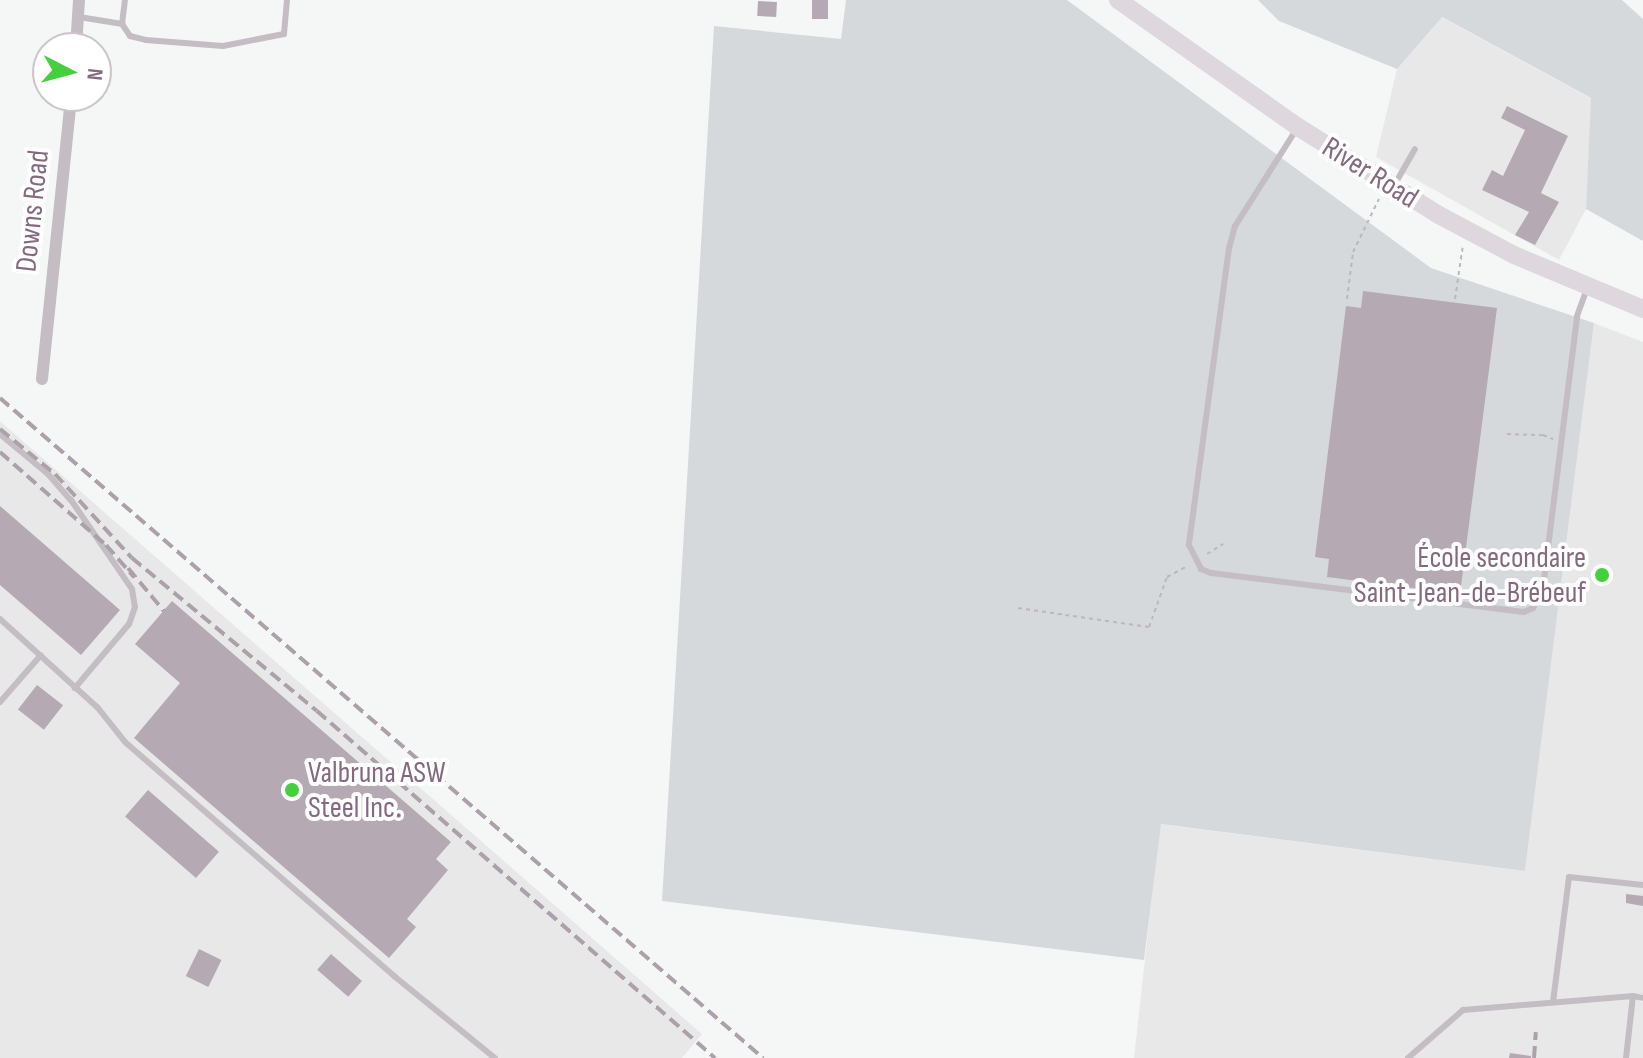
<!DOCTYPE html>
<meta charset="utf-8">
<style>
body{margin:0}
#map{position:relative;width:1643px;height:1058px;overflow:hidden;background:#f5f7f7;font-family:"Sofia Sans Condensed",sans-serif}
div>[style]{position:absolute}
.built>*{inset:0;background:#e8e8e9}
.green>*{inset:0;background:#d5d9dc}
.building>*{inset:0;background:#b5a9b4;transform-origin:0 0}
.path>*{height:2px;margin-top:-1px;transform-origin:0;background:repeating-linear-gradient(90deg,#bdb7bc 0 4px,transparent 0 8px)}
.lane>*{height:6px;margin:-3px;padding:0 3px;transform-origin:3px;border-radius:3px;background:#c4bdc3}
.street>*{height:12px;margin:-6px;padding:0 6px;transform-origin:6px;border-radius:6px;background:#c4bdc3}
.secondary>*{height:18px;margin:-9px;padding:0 9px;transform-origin:9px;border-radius:9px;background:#ded7dd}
.rail>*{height:4px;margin-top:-2px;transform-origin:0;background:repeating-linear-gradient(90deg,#aca1aa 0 12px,transparent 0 18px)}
.dots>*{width:22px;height:22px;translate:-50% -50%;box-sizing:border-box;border:4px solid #fff;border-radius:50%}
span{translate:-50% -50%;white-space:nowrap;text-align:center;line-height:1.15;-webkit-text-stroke:8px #fff;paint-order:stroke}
.street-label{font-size:30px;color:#836a7f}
.poi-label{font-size:30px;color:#836a7f}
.right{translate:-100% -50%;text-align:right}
.left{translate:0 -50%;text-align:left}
.north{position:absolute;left:32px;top:32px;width:80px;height:80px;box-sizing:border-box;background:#fff;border:2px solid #cdc3cc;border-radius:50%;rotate:96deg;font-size:22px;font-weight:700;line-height:32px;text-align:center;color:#836a7f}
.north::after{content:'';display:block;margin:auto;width:28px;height:36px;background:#44d03c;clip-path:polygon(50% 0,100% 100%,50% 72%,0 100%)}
</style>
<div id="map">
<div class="built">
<i style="clip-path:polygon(1441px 17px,1592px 99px,1586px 209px,1559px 260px,1376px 157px,1397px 69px)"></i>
<i style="clip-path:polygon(1594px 323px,1643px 342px,1643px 1058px,1134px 1058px,1160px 824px,1525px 871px)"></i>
<i style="clip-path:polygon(0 421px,702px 1034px,682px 1058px,0 1058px)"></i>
</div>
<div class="green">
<i style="clip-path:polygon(846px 0,1067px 0,1431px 268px,1594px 323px,1525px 871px,1161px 824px,1144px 960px,662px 901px,714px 26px,841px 39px)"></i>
<i style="clip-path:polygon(1258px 0,1622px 0,1643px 19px,1643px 241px,1586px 209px,1591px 98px,1442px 17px,1397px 69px,1279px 21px)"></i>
</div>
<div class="building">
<i style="left:812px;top:0;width:16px;height:19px"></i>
<i style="left:758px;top:1px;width:19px;height:15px;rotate:3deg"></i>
<i style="clip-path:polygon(1507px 106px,1568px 136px,1541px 193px,1559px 202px,1535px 245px,1515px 235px,1529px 212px,1482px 190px,1492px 170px,1503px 176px,1525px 130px,1501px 118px)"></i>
<i style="clip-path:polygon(1363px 291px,1497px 308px,1460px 594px,1327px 577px,1329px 559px,1315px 557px,1346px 306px,1361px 308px)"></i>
<i style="clip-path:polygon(0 506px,120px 610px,81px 655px,0 585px)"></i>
<i style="clip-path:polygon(172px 601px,451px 842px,436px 859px,448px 870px,407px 919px,416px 927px,389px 958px,134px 738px,180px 683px,135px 644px)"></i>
<i style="left:37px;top:685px;width:33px;height:31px;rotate:38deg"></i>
<i style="left:148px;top:790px;width:94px;height:35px;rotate:41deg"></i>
<i style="clip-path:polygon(1626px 894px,1643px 896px,1643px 906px,1626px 903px)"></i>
<i style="left:199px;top:949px;width:25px;height:30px;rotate:26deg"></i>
<i style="left:331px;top:954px;width:41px;height:21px;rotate:41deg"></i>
<i style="clip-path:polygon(1510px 1053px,1531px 1056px,1531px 1058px,1509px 1058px)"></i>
</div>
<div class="path">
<i style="left:1347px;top:299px;width:47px;rotate:-82.7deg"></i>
<i style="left:1353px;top:252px;width:59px;rotate:-63.9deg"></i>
<i style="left:1455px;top:299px;width:55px;rotate:-81.6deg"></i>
<i style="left:1507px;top:434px;width:36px;rotate:2deg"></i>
<i style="left:1543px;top:435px;width:11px;rotate:22deg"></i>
<i style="left:1207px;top:554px;width:19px;rotate:-32deg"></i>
<i style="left:1018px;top:608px;width:132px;rotate:8.3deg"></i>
<i style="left:1149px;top:627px;width:53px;rotate:-70.2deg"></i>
<i style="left:1167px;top:577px;width:24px;rotate:-28deg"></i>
</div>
<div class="lane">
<i style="left:79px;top:17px;width:44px;rotate:9.2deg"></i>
<i style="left:122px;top:24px;width:24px;rotate:-83deg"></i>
<i style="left:122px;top:24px;width:14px;rotate:56deg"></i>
<i style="left:130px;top:36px;width:16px;rotate:14deg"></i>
<i style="left:146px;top:40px;width:77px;rotate:4.5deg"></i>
<i style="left:223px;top:46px;width:62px;rotate:-11.1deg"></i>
<i style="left:284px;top:34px;width:34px;rotate:-85deg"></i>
<i style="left:1296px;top:130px;width:114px;rotate:122.4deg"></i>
<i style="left:1235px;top:226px;width:23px;rotate:105deg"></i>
<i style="left:1229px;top:248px;width:300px;rotate:97.7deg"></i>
<i style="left:1189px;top:545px;width:27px;rotate:63deg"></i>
<i style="left:1201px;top:569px;width:11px;rotate:22deg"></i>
<i style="left:1211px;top:573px;width:315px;rotate:7.1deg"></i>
<i style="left:1524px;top:612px;width:10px;rotate:-24deg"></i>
<i style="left:1533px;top:608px;width:23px;rotate:-65deg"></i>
<i style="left:1543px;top:587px;width:273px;rotate:-82.8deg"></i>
<i style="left:1577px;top:316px;width:29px;rotate:-70deg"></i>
<i style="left:1395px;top:184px;width:40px;rotate:-60.3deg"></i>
<i style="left:0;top:434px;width:62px;rotate:39.8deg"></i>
<i style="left:48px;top:474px;width:35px;rotate:49deg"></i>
<i style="left:71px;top:500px;width:108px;rotate:55.6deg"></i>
<i style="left:132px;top:589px;width:18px;rotate:81deg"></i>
<i style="left:135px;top:607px;width:18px;rotate:109deg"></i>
<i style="left:129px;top:624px;width:84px;rotate:130.2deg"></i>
<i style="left:0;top:619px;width:132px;rotate:42.2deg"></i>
<i style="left:98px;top:708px;width:43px;rotate:51.5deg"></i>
<i style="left:125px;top:742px;width:357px;rotate:41deg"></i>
<i style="left:394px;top:976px;width:130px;rotate:39.1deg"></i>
<i style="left:0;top:702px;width:62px;rotate:-48.9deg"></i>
<i style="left:1553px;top:1002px;width:126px;rotate:-82.7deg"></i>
<i style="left:1569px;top:877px;width:74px;rotate:6.2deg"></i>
<i style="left:1408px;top:1058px;width:73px;rotate:-41.1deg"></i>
<i style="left:1463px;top:1010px;width:171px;rotate:-4.7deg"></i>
<i style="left:1626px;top:1058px;width:62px;rotate:-83.6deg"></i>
<i style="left:1633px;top:996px;width:10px;rotate:11deg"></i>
</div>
<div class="street">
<i style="left:76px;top:48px;width:48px;rotate:-86.4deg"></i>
<i style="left:42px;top:379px;width:284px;rotate:-84.1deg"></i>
</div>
<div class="secondary">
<i style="left:1118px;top:0;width:220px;rotate:35.2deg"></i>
<i style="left:1298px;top:127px;width:164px;rotate:32deg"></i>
<i style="left:1437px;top:214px;width:87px;rotate:28deg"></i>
<i style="left:1514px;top:255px;width:140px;rotate:22.7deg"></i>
</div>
<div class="rail">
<i style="left:0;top:398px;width:1009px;rotate:40.86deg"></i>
<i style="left:0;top:429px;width:71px;rotate:39.3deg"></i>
<i style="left:55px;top:474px;width:114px;rotate:47.5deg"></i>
<i style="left:132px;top:558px;width:240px;rotate:39.6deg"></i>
<i style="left:317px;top:711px;width:528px;rotate:41.08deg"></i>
<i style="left:0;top:452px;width:141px;rotate:41.3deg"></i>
<i style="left:106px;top:545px;width:43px;rotate:48.8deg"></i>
<i style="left:128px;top:568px;width:56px;rotate:50.1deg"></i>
<i style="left:1534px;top:1058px;width:26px;rotate:-86deg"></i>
</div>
<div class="dots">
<i style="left:1602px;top:575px;background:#44d03c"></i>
<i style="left:292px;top:790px;background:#44d03c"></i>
</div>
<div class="street-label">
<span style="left:1370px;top:173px;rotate:32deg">River Road</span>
<span style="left:33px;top:211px;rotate:-84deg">Downs Road</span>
</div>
<div class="poi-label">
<span class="right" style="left:1586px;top:575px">École secondaire<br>Saint-Jean-de-Brébeuf</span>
<span class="left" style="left:308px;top:790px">Valbruna ASW<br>Steel Inc.</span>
</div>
<div class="north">N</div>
</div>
